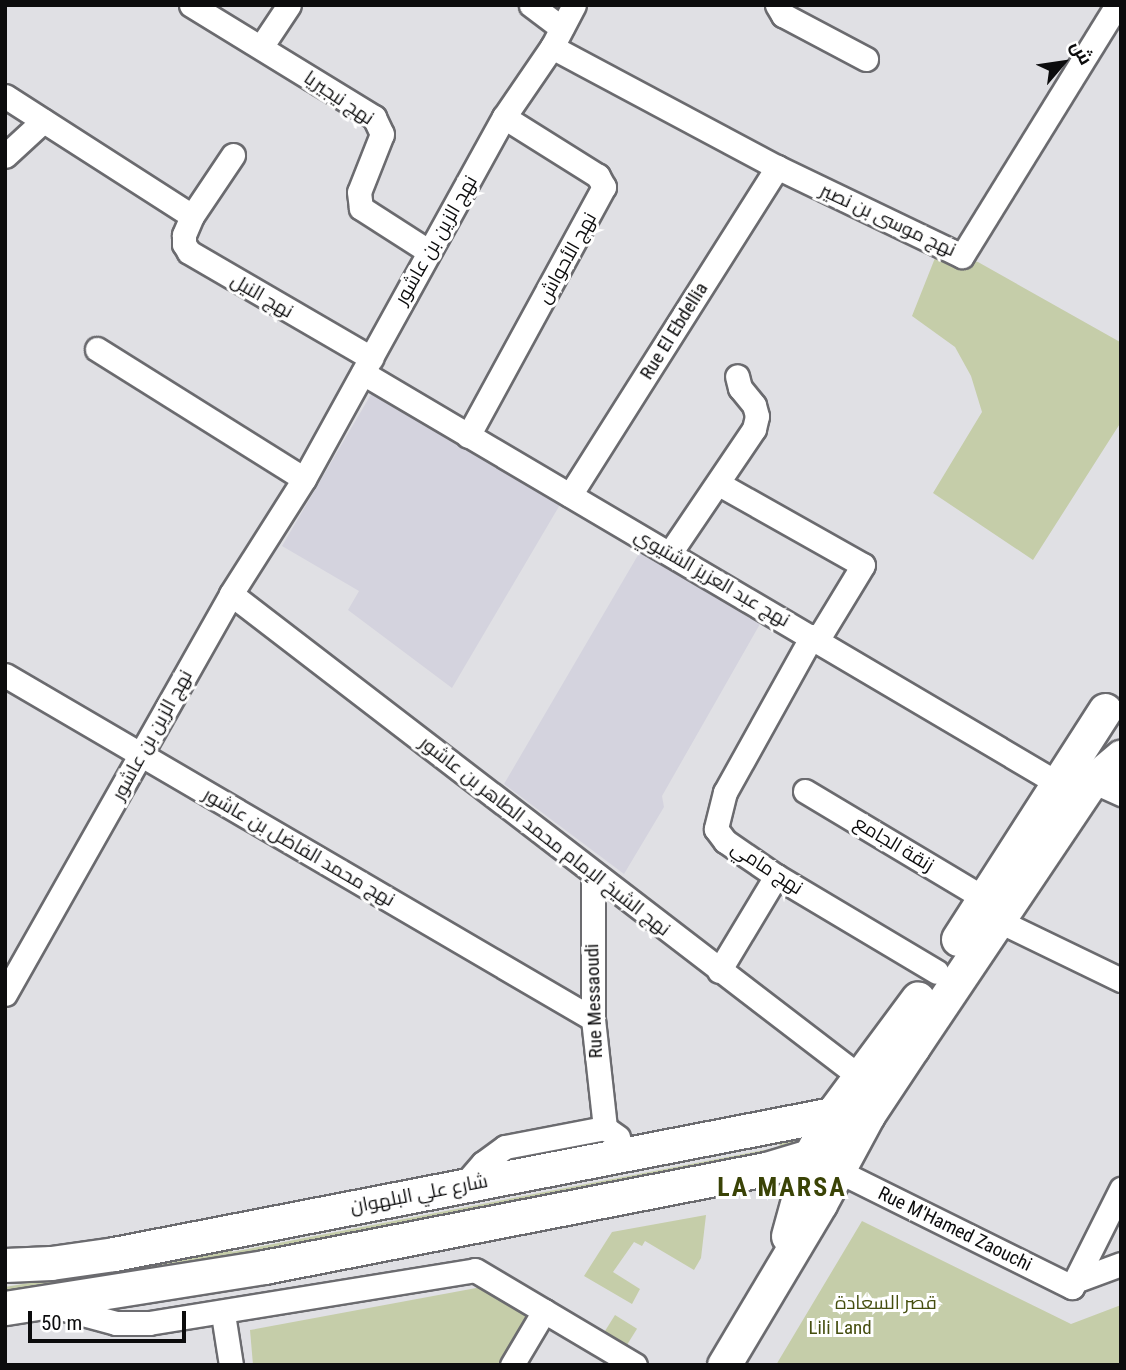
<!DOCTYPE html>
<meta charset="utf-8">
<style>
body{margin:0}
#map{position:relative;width:1126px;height:1370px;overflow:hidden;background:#e0e0e4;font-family:"Roboto Condensed",Cairo,sans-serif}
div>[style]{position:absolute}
.built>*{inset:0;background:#d4d3de}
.green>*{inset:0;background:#c5cda9;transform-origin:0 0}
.roads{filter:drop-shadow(2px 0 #6b6b6f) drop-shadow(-2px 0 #6b6b6f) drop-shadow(0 2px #6b6b6f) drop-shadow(0 -2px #6b6b6f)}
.minor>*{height:23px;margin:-11.5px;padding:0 11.5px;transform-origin:11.5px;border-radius:11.5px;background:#fff}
.secondary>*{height:33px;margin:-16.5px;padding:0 16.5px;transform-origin:16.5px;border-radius:16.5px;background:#fff}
span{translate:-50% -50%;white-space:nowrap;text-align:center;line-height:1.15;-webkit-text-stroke:6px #fff;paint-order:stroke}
.street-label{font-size:19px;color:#0c0c0d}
.park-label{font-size:19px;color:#454e0f}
.district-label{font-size:26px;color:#3a4306;font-weight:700;letter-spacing:2px}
.frame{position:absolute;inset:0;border:7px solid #0c0c0d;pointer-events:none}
.north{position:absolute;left:1028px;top:28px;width:70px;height:70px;-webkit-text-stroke:5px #fff;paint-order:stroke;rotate:61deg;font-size:19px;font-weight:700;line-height:28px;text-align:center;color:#0c0c0d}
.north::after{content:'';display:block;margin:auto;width:24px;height:32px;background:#0c0c0d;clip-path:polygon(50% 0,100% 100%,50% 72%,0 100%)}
.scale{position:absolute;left:28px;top:1311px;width:158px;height:32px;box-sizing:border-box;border:4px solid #0c0c0d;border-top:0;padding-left:9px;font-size:21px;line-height:24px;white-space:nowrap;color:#0c0c0d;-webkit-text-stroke:5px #fff;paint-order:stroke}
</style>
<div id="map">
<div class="built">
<i style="clip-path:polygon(373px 391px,561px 503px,452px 688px,348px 610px,359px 591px,282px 546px)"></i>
<i style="clip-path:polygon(641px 550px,764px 617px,662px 796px,664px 807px,624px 874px,504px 784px)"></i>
</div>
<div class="green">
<i style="clip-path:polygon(937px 253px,978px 262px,1120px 342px,1121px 422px,1033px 560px,933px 493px,982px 412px,971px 376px,955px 347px,912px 316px)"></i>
<i style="clip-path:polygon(778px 1138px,793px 1138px,796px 1147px,5px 1300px,5px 1287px,178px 1258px,229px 1243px,232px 1252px,780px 1147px)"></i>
<i style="clip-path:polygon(706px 1215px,701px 1258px,694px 1270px,645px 1241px,642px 1246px,634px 1242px,613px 1272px,640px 1289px,632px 1304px,584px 1276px,612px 1232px)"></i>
<i style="clip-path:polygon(862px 1221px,1071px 1324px,1121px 1305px,1121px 1365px,776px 1365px)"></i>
<i style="clip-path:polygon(487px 1286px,530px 1309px,498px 1365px,253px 1365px,250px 1330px)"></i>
<i style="left:615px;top:1315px;width:26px;height:23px;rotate:32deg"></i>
</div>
<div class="roads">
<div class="minor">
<i style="left:191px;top:5px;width:215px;rotate:31.5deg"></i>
<i style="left:374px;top:117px;width:19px;rotate:65deg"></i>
<i style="left:382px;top:134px;width:62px;rotate:111.6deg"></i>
<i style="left:359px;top:192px;width:16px;rotate:83deg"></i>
<i style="left:361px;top:208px;width:80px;rotate:32.7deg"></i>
<i style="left:531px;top:5px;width:38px;rotate:37deg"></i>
<i style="left:777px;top:5px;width:12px;rotate:59deg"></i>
<i style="left:783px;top:15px;width:94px;rotate:27.9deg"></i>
<i style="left:261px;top:47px;width:50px;rotate:-56.3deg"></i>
<i style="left:552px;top:47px;width:255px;rotate:28.1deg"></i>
<i style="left:777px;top:167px;width:205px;rotate:25.7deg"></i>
<i style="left:962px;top:256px;width:295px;rotate:-58.3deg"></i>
<i style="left:5px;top:96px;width:222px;rotate:32.7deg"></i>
<i style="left:233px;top:155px;width:73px;rotate:123.9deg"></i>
<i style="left:192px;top:216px;width:21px;rotate:113deg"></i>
<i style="left:184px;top:235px;width:9px;rotate:90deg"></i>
<i style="left:184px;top:244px;width:9px;rotate:58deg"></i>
<i style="left:189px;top:252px;width:211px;rotate:30.2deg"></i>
<i style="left:5px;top:156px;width:52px;rotate:-42.6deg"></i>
<i style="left:97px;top:349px;width:244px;rotate:32.1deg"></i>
<i style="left:363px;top:373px;width:808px;rotate:30.56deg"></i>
<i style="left:468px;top:436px;width:284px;rotate:-61.4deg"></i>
<i style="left:604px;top:187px;width:13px;rotate:-119deg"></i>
<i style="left:598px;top:176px;width:111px;rotate:-147.9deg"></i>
<i style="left:719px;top:484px;width:165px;rotate:29.4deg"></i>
<i style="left:863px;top:565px;width:87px;rotate:121.3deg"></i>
<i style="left:570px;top:495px;width:388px;rotate:-57.7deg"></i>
<i style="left:670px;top:553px;width:150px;rotate:-55.9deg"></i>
<i style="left:754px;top:429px;width:13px;rotate:-77deg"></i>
<i style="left:757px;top:416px;width:11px;rotate:-105deg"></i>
<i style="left:754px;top:405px;width:22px;rotate:-129deg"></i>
<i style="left:740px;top:388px;width:12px;rotate:-104deg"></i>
<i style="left:231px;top:594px;width:793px;rotate:37.52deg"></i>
<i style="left:812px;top:636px;width:179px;rotate:119.1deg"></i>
<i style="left:725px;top:792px;width:38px;rotate:104deg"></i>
<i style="left:716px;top:829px;width:15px;rotate:53deg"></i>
<i style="left:725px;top:841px;width:62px;rotate:34.5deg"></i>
<i style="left:776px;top:876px;width:187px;rotate:30.8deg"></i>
<i style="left:5px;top:675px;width:681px;rotate:30.33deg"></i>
<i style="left:1092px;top:781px;width:32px;rotate:24deg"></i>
<i style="left:805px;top:791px;width:209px;rotate:30.9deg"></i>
<i style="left:593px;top:874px;width:145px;rotate:90deg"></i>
<i style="left:593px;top:1019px;width:110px;rotate:83.7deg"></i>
<i style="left:997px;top:920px;width:138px;rotate:25.8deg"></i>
<i style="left:719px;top:971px;width:111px;rotate:-59deg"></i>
<i style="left:5px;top:994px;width:459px;rotate:-60.5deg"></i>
<i style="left:231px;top:594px;width:136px;rotate:-57.6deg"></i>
<i style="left:304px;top:479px;width:414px;rotate:-61.1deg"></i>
<i style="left:504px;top:117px;width:85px;rotate:-55.6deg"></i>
<i style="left:552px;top:47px;width:47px;rotate:-62.4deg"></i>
<i style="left:824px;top:1164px;width:277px;rotate:26.4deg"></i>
<i style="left:1072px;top:1287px;width:110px;rotate:-63.4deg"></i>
<i style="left:462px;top:1187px;width:32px;rotate:-49deg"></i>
<i style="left:483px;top:1163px;width:27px;rotate:-36deg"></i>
<i style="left:505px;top:1147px;width:102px;rotate:-10.8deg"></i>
<i style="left:605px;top:1128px;width:16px;rotate:35deg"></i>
<i style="left:1075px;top:1281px;width:49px;rotate:-20.3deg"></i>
<i style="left:49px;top:1305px;width:69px;rotate:15deg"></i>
<i style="left:116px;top:1323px;width:33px"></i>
<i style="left:149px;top:1323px;width:330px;rotate:-9.2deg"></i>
<i style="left:475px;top:1270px;width:186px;rotate:30.7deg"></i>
<i style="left:223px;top:1314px;width:52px;rotate:81.1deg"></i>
<i style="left:512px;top:1365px;width:63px;rotate:-59.3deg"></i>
</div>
<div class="secondary">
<i style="left:958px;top:939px;width:272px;rotate:-57.3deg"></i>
<i style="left:788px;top:1236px;width:83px;rotate:-74.6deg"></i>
<i style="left:810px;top:1156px;width:47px;rotate:-62.4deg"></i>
<i style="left:832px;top:1114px;width:144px;rotate:-53.4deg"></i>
<i style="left:5px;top:1265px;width:46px;rotate:-2.5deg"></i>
<i style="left:51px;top:1263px;width:64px;rotate:-8.1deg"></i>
<i style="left:114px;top:1254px;width:732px;rotate:-11.03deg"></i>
<i style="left:5px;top:1308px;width:262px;rotate:-9deg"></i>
<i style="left:264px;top:1267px;width:511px;rotate:-11.05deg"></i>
<i style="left:766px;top:1169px;width:46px;rotate:-16.5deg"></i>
<i style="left:810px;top:1156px;width:28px;rotate:-27deg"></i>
<i style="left:835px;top:1143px;width:43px;rotate:-40.3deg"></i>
<i style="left:724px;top:1365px;width:187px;rotate:-59.2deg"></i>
<i style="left:820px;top:1204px;width:101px;rotate:-61.7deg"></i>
<i style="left:868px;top:1115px;width:82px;rotate:-56.5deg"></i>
<i style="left:913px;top:1047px;width:321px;rotate:-56.1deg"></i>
<i style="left:1092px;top:781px;width:38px;rotate:-40deg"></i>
</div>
</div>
<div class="street-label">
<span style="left:339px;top:98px;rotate:34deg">نهج نيجيريا</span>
<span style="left:888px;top:220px;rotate:25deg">نهج موسى بن نصير</span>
<span style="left:436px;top:240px;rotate:-60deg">نهج الزين بن عاشور</span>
<span style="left:567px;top:258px;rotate:-61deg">نهج الأحواش</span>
<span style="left:262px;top:296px;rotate:30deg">نهج النيل</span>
<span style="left:674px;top:331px;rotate:-58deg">Rue El Ebdellia</span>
<span style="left:712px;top:578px;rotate:30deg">نهج عبد العزيز الشتيوي</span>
<span style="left:152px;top:735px;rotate:-61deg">نهج الزين بن عاشور</span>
<span style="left:545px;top:836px;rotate:38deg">نهج الشيخ الإمام محمد الطاهر بن عاشور</span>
<span style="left:894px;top:844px;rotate:31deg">زنقة الجامع</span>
<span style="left:299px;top:847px;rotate:30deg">نهج محمد الفاضل بن عاشور</span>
<span style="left:767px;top:868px;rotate:33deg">نهج مامي</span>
<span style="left:594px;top:1001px;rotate:-92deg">Rue Messaoudi</span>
<span style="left:419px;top:1194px;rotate:-11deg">شارع علي البلهوان</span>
<span style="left:955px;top:1229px;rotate:26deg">Rue M'Hamed Zaouchi</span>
</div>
<div class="park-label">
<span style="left:886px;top:1303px">قصر السعادة</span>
<span style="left:840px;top:1328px">Lili Land</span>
</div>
<div class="district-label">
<span style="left:782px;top:1188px">LA MARSA</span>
</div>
<div class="frame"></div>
<div class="north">ش</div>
<div class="scale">50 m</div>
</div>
